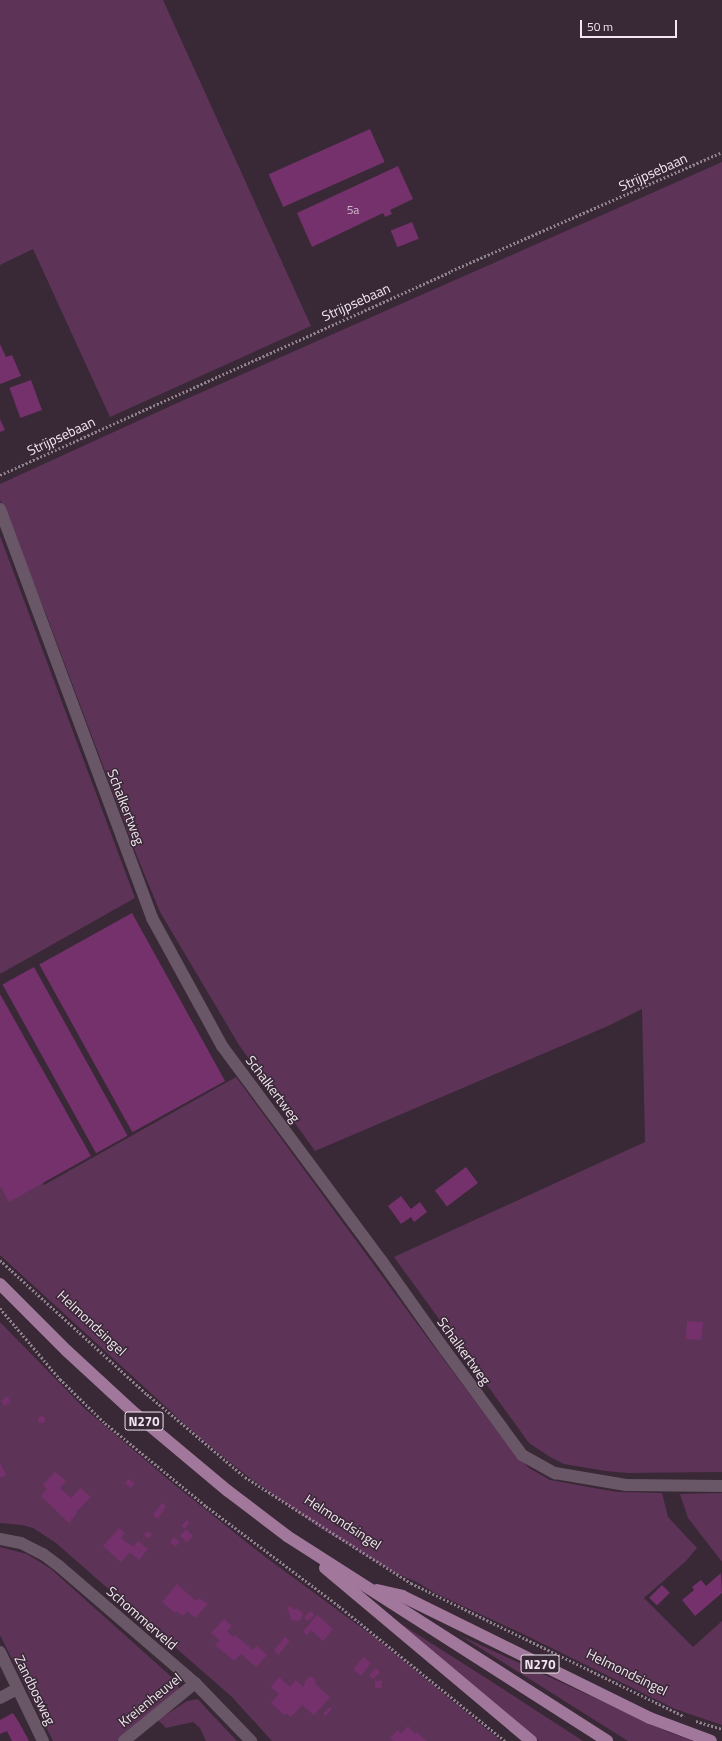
<!DOCTYPE html>
<style>
body{margin:0}
#map{position:relative;width:722px;height:1741px;overflow:hidden;background:#392836;font-family:"Titillium Web",sans-serif}
div>[style]{position:absolute}
.green>*{inset:0;background:#5e3358}
.building>*{inset:0;background:#74316c;transform-origin:0 0}
.round{border-radius:50%}
.path>*{height:2.5px;margin-top:-1.25px;transform-origin:0;background:repeating-linear-gradient(90deg,#8f818d 0 2px,transparent 0 4px)}
.minor>*{height:12px;margin:-6px;padding:0 6px;transform-origin:6px;border-radius:6px;background:#695666}
.primary>*{height:12px;margin:-6px;padding:0 6px;transform-origin:6px;border-radius:6px;background:#a1789b}
span{translate:-50% -50%;white-space:nowrap;text-align:center;line-height:1.15;-webkit-text-stroke:3px #392836;paint-order:stroke}
.number-label{font-size:12px;color:#d2bacf}
.number-label span{-webkit-text-stroke-width:0}
.shield-label span{padding:1px 3px;background:#392836;border:1px solid;border-radius:3px;-webkit-text-stroke-width:0}
.shield-label{font-size:13px;color:#f2e7f0;font-weight:700}
.street-label{font-size:14px;color:#f2e7f0}
.scale{position:absolute;left:580px;top:20px;width:97px;height:18px;box-sizing:border-box;border:2px solid #f2e7f0;border-top:0;padding-left:5px;font-size:12px;line-height:14px;white-space:nowrap;color:#f2e7f0;-webkit-text-stroke:3px #392836;paint-order:stroke}
</style>
<div id="map">
<div class="green">
<i style="clip-path:polygon(0 0,163px 0,311px 326px,110px 417px,33px 249px,0 265px)"></i>
<i style="clip-path:polygon(722px 162px,722px 1472px,627px 1473px,606px 1471px,564px 1464px,550px 1457px,529px 1443px,394px 1257px,645px 1142px,642px 1009px,608px 1026px,315px 1151px,239px 1045px,160px 912px,137px 856px,46px 614px,0 500px,0 484px,175px 404px)"></i>
<i style="clip-path:polygon(0 536px,135px 898px,0 974px)"></i>
<i style="clip-path:polygon(236px 1077px,429px 1340px,508px 1445px,529px 1468px,550px 1480px,594px 1488px,618px 1492px,662px 1493px,668px 1517px,697px 1548px,686px 1561px,644px 1598px,693px 1647px,722px 1621px,722px 1725px,675px 1709px,521px 1633px,435px 1593px,417px 1582px,393px 1572px,317px 1526px,250px 1478px,200px 1438px,0 1255px,0 1126px,9px 1121px,44px 1185px)"></i>
<i style="clip-path:polygon(0 1322px,85px 1409px,176px 1486px,264px 1556px,377px 1639px,501px 1741px,272px 1741px,232px 1697px,56px 1543px,33px 1528px,22px 1525px,0 1523px)"></i>
<i style="clip-path:polygon(722px 1493px,722px 1562px,688px 1518px,680px 1494px)"></i>
<i style="clip-path:polygon(0 1547px,27px 1554px,51px 1569px,175px 1680px,179px 1688px,177px 1691px,117px 1741px,53px 1741px,0 1635px)"></i>
<i style="clip-path:polygon(382px 1612px,486px 1678px,583px 1741px,539px 1741px)"></i>
<i style="clip-path:polygon(461px 1636px,668px 1732px,693px 1741px,628px 1741px)"></i>
<i style="clip-path:polygon(198px 1699px,204px 1706px,237px 1741px,206px 1741px,200px 1728px,193px 1722px,166px 1728px,158px 1720px,187px 1701px)"></i>
</div>
<div class="building">
<i style="left:370px;top:129px;width:36px;height:111px;rotate:66deg"></i>
<i style="clip-path:polygon(398px 166px,413px 199px,390px 210px,392px 214px,385px 217px,383px 213px,312px 247px,297px 213px)"></i>
<i style="left:412px;top:222px;width:18px;height:23px;rotate:68deg"></i>
<i style="clip-path:polygon(0 344px,6px 357px,12px 355px,21px 376px,0 384px)"></i>
<i style="left:31px;top:380px;width:32px;height:23px;rotate:70deg"></i>
<i style="clip-path:polygon(0 419px,5px 430px,0 432px)"></i>
<i style="left:132px;top:913px;width:192px;height:106px;rotate:61deg"></i>
<i style="left:34px;top:967px;width:193px;height:36px;rotate:61deg"></i>
<i style="clip-path:polygon(0 994px,91px 1156px,9px 1202px,0 1186px)"></i>
<i style="left:466px;top:1167px;width:20px;height:39px;rotate:53deg"></i>
<i style="clip-path:polygon(401px 1196px,411px 1209px,420px 1202px,427px 1212px,414px 1222px,411px 1217px,401px 1224px,388px 1206px)"></i>
<i style="left:687px;top:1321px;width:16px;height:18px;rotate:4deg"></i>
<i style="clip-path:polygon(7px 1396px,11px 1402px,4px 1406px,1px 1401px)"></i>
<i class="round" style="left:37.5px;top:1415.5px;width:7px;height:7px"></i>
<i style="clip-path:polygon(0 1463px,6px 1475px,0 1478px)"></i>
<i style="clip-path:polygon(55px 1472px,66px 1481px,60px 1488px,71px 1498px,80px 1488px,91px 1497px,76px 1512px,77px 1513px,69px 1523px,41px 1496px,47px 1489px,43px 1485px)"></i>
<i style="clip-path:polygon(128px 1479px,135px 1483px,131px 1488px,125px 1483px)"></i>
<i style="clip-path:polygon(162px 1503px,166px 1506px,158px 1519px,153px 1515px)"></i>
<i style="left:187px;top:1520px;width:4px;height:8px;rotate:45deg"></i>
<i style="clip-path:polygon(119px 1528px,125px 1533px,121px 1538px,133px 1547px,138px 1541px,148px 1549px,139px 1560px,130px 1552px,121px 1562px,103px 1546px)"></i>
<i style="clip-path:polygon(186px 1529px,193px 1536px,187px 1542px,180px 1536px)"></i>
<i style="clip-path:polygon(147px 1531px,152px 1534px,148px 1539px,144px 1535px)"></i>
<i style="clip-path:polygon(174px 1537px,180px 1542px,175px 1547px,170px 1542px)"></i>
<i style="clip-path:polygon(721px 1573px,722px 1593px,695px 1616px,682px 1600px,694px 1590px,692px 1587px,701px 1580px,706px 1586px)"></i>
<i style="clip-path:polygon(177px 1584px,196px 1601px,199px 1598px,208px 1604px,195px 1618px,187px 1611px,183px 1616px,176px 1611px,175px 1613px,162px 1602px)"></i>
<i style="left:662px;top:1585px;width:11px;height:18px;rotate:45deg"></i>
<i style="clip-path:polygon(290px 1606px,294px 1610px,297px 1608px,303px 1614px,300px 1621px,291px 1620px,287px 1607px)"></i>
<i style="clip-path:polygon(310px 1611px,314px 1615px,308px 1621px,304px 1618px)"></i>
<i style="clip-path:polygon(317px 1615px,333px 1629px,323px 1641px,311px 1630px,307px 1635px,303px 1632px)"></i>
<i style="clip-path:polygon(224px 1619px,232px 1626px,227px 1631px,233px 1637px,235px 1635px,253px 1650px,257px 1646px,267px 1655px,256px 1667px,241px 1654px,234px 1661px,215px 1645px,220px 1640px,211px 1633px)"></i>
<i style="left:285px;top:1637px;width:6px;height:18px;rotate:39deg"></i>
<i style="left:363px;top:1657px;width:10px;height:16px;rotate:37deg"></i>
<i style="left:376px;top:1668px;width:6px;height:10px;rotate:45deg"></i>
<i style="clip-path:polygon(279px 1677px,290px 1687px,296px 1680px,303px 1687px,307px 1678px,312px 1677px,315px 1680px,315px 1684px,330px 1697px,314px 1715px,302px 1705px,291px 1717px,286px 1713px,284px 1715px,271px 1703px,279px 1694px,271px 1687px)"></i>
<i style="left:375px;top:1681px;width:7px;height:7px"></i>
<i style="left:330px;top:1707px;width:3px;height:10px;rotate:45deg"></i>
<i style="clip-path:polygon(13px 1713px,20px 1724px,29px 1741px,12px 1741px,7px 1731px,0 1734px,0 1720px)"></i>
<i style="clip-path:polygon(408px 1726px,415px 1734px,417px 1733px,427px 1741px,393px 1741px,390px 1738px,398px 1730px,401px 1734px)"></i>
</div>
<div class="path">
<i style="left:0;top:475px;width:495px;rotate:-24.3deg"></i>
<i style="left:451px;top:271px;width:296px;rotate:-23.7deg"></i>
<i style="left:0;top:1260px;width:199px;rotate:42.4deg"></i>
<i style="left:147px;top:1394px;width:128px;rotate:40.3deg"></i>
<i style="left:245px;top:1477px;width:197px;rotate:32.6deg"></i>
<i style="left:411px;top:1583px;width:304px;rotate:26deg"></i>
<i style="left:0;top:1308px;width:93px;rotate:49.8deg"></i>
<i style="left:60px;top:1379px;width:63px;rotate:44.4deg"></i>
<i style="left:105px;top:1423px;width:131px;rotate:39.4deg"></i>
<i style="left:206px;top:1506px;width:166px;rotate:36.9deg"></i>
<i style="left:339px;top:1606px;width:214px;rotate:39.1deg"></i>
<i style="left:696px;top:1721px;width:27px;rotate:17deg"></i>
</div>
<div class="minor">
<i style="left:0;top:509px;width:436px;rotate:69.6deg"></i>
<i style="left:152px;top:918px;width:146px;rotate:61.3deg"></i>
<i style="left:222px;top:1046px;width:267px;rotate:53.4deg"></i>
<i style="left:381px;top:1260px;width:110px;rotate:54.6deg"></i>
<i style="left:445px;top:1350px;width:130px;rotate:53.7deg"></i>
<i style="left:522px;top:1455px;width:38px;rotate:29deg"></i>
<i style="left:555px;top:1473px;width:72px;rotate:9.6deg"></i>
<i style="left:626px;top:1485px;width:96px;rotate:0.6deg"></i>
<i style="left:0;top:1539px;width:21px;rotate:11deg"></i>
<i style="left:21px;top:1543px;width:25px;rotate:27deg"></i>
<i style="left:43px;top:1554px;width:20px;rotate:37deg"></i>
<i style="left:59px;top:1566px;width:179px;rotate:40.7deg"></i>
<i style="left:195px;top:1683px;width:81px;rotate:46deg"></i>
<i style="left:0;top:1652px;width:99px;rotate:64.2deg"></i>
<i style="left:0;top:1698px;width:19px;rotate:-28deg"></i>
<i style="left:124px;top:1741px;width:92px;rotate:-39.2deg"></i>
</div>
<div class="primary">
<i style="left:0;top:1284px;width:95px;rotate:45deg"></i>
<i style="left:67px;top:1351px;width:87px;rotate:42.7deg"></i>
<i style="left:131px;top:1410px;width:126px;rotate:39.9deg"></i>
<i style="left:228px;top:1491px;width:74px;rotate:37.3deg"></i>
<i style="left:287px;top:1536px;width:380px;rotate:32.6deg"></i>
<i style="left:325px;top:1568px;width:269px;rotate:40deg"></i>
<i style="left:377px;top:1590px;width:26px;rotate:13deg"></i>
<i style="left:402px;top:1596px;width:276px;rotate:26.2deg"></i>
<i style="left:650px;top:1718px;width:65px;rotate:20.7deg"></i>
</div>
<div class="number-label">
<span style="left:353px;top:210px">5a</span>
</div>
<div class="shield-label">
<span style="left:144px;top:1421px">N270</span>
<span style="left:540px;top:1664px">N270</span>
</div>
<div class="street-label">
<span style="left:653px;top:172px;rotate:-24deg">Strijpsebaan</span>
<span style="left:356px;top:302px;rotate:-24deg">Strijpsebaan</span>
<span style="left:61px;top:436px;rotate:-25deg">Strijpsebaan</span>
<span style="left:126px;top:807px;rotate:69deg">Schalkertweg</span>
<span style="left:273px;top:1089px;rotate:53deg">Schalkertweg</span>
<span style="left:92px;top:1323px;rotate:43deg">Helmondsingel</span>
<span style="left:464px;top:1351px;rotate:54deg">Schalkertweg</span>
<span style="left:343px;top:1522px;rotate:33deg">Helmondsingel</span>
<span style="left:142px;top:1618px;rotate:41deg">Schommerveld</span>
<span style="left:627px;top:1672px;rotate:26deg">Helmondsingel</span>
<span style="left:35px;top:1690px;rotate:64deg">Zandbosweg</span>
<span style="left:150px;top:1700px;rotate:-39deg">Kreienheuvel</span>
</div>
<div class="scale">50 m</div>
</div>
